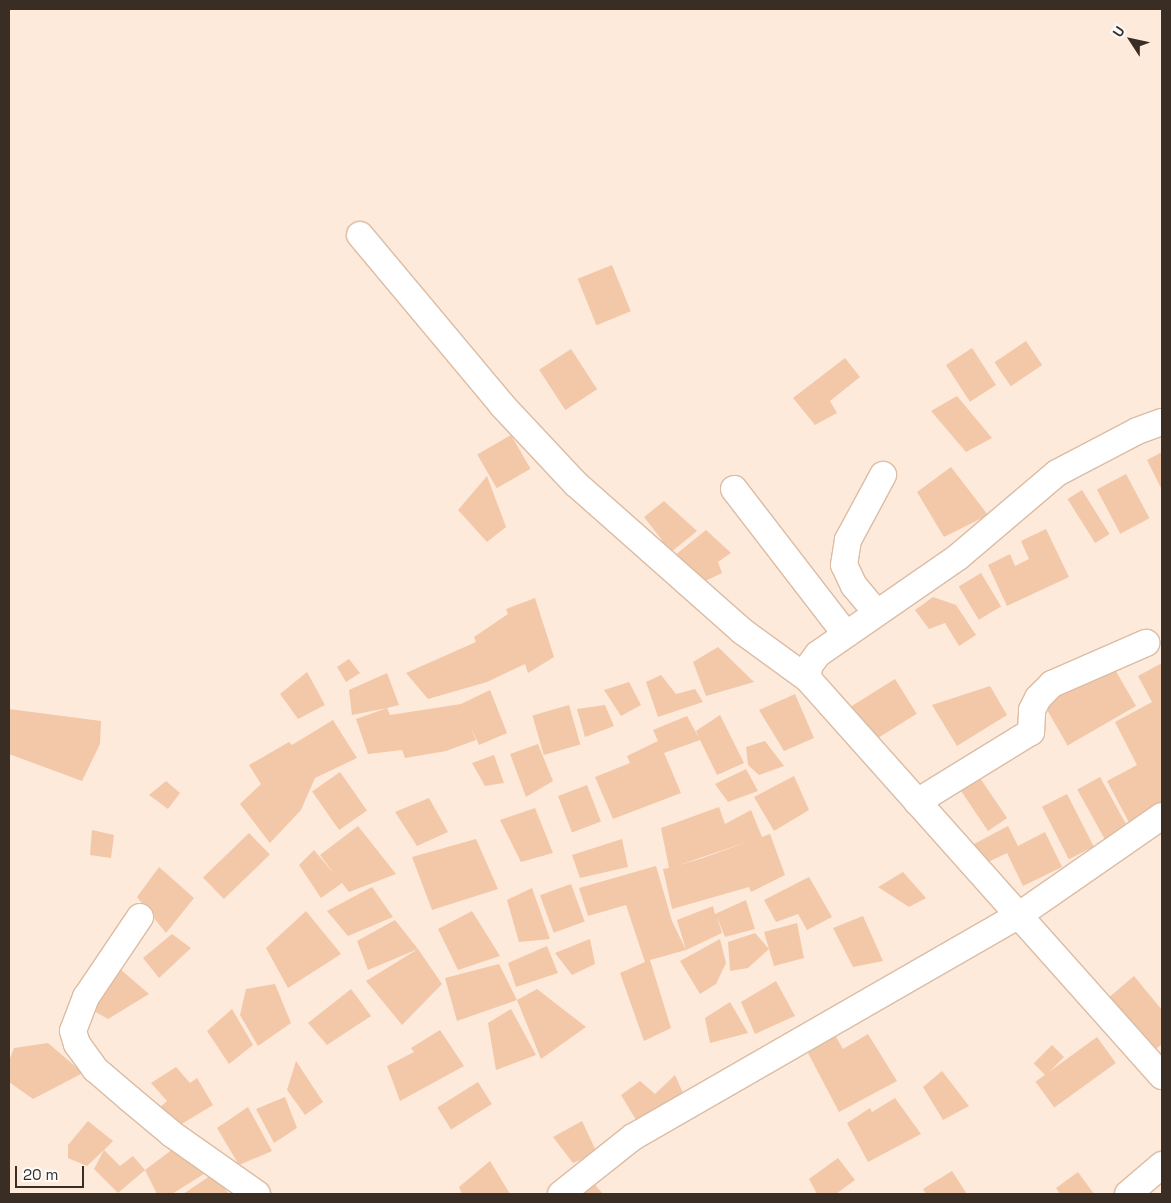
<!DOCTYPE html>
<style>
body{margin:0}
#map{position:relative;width:1171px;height:1203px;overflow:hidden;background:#fdeadb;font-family:"Space Grotesk",sans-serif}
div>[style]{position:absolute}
.building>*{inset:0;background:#f2c8a8;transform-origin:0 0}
.roads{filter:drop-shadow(1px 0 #dbbca4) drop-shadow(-1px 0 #dbbca4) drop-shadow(0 1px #dbbca4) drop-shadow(0 -1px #dbbca4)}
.minor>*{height:26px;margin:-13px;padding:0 13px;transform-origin:13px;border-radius:13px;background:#fff}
span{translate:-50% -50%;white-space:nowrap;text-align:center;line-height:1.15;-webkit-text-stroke:4px #fbfbfb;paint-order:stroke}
.frame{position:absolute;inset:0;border:10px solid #392d24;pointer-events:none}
.north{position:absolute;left:1106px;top:15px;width:50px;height:50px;-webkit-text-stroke:4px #fbfbfb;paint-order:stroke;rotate:305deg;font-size:14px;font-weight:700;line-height:20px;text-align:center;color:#392d24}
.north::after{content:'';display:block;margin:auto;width:18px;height:22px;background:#392d24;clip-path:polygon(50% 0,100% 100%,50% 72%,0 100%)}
.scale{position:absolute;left:15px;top:1166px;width:69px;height:22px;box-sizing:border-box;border:2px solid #392d24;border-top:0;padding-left:6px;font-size:15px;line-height:18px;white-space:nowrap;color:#392d24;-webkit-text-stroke:4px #fbfbfb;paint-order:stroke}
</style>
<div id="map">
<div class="building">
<i style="left:612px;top:265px;width:50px;height:37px;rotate:68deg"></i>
<i style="left:1026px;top:341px;width:29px;height:38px;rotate:56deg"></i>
<i style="left:972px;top:348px;width:44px;height:31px;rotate:57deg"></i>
<i style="left:571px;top:349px;width:48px;height:38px;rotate:57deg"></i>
<i style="clip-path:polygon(845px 358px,860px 377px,830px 401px,837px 413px,815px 425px,793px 398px)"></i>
<i style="clip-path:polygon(957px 396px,992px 438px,966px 452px,931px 411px)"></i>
<i style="left:511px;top:435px;width:39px;height:39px;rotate:60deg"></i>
<i style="clip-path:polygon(1162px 452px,1162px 487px,1161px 488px,1147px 460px)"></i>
<i style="clip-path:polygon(951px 467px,988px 515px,944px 537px,917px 492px)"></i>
<i style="left:1126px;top:474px;width:50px;height:33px;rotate:62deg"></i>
<i style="clip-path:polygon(487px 476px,506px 527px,487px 542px,458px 510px)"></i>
<i style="left:1082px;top:490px;width:52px;height:17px;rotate:58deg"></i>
<i style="clip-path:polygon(664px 501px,697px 531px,665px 557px,655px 546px,662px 540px,644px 517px)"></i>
<i style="clip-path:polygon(1046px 529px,1069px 577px,1007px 606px,988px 565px,1010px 554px,1015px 566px,1029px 559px,1021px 541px)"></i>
<i style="clip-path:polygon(706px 530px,731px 553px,718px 562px,722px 573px,701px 583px,674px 556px)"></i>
<i style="left:981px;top:573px;width:39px;height:26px;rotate:59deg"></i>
<i style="clip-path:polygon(933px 597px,956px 605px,976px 635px,959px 646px,945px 623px,929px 629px,915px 610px)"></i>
<i style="clip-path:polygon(535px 598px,554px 657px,528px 673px,525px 664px,487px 682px,428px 699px,406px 673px,476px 642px,474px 637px,508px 614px,506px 609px)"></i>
<i style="clip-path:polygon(718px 647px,754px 682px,706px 696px,693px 662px)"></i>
<i style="clip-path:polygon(349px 659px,360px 673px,346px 682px,337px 667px)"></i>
<i style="left:1110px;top:661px;width:52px;height:79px;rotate:60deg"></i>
<i style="clip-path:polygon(1162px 663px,1162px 814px,1133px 830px,1107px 781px,1137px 765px,1115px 722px,1152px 702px,1138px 676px)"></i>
<i style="clip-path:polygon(307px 672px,325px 705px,298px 719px,280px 694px)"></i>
<i style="clip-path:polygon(387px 673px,399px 705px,387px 708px,390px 715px,461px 704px,490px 690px,507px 733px,479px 745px,470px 725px,476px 740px,446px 751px,405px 758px,402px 750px,368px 754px,356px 719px,387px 708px,352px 715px,349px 690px)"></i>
<i style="clip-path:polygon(661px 675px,676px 694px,695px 689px,703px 702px,658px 717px,646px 682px)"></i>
<i style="left:895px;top:679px;width:41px;height:51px;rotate:58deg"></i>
<i style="clip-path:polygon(629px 682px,641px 705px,621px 716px,604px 690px)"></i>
<i style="clip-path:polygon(990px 686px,1007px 715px,957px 746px,932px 705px)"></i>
<i style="clip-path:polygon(795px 694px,814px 738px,784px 751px,759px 710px)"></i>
<i style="left:569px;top:705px;width:41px;height:38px;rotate:74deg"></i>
<i style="clip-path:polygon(605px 705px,614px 726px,585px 737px,577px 709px)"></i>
<i style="clip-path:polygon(9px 709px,101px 721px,100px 744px,82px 781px,9px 754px)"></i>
<i style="clip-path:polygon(720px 715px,744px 763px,717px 775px,700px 740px,664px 753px,662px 748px,681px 793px,613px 819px,595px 777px,630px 763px,627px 756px,658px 741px,653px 730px,687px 716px,699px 738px,696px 731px)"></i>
<i style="clip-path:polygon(333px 720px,357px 758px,315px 778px,301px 810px,270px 843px,240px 804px,261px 784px,249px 765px,289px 742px,292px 745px)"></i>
<i style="clip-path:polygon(765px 741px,784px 766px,759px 775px,748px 765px,746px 747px)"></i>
<i style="clip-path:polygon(538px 744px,553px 781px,526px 797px,510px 754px)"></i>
<i style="clip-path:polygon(494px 755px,504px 783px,485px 786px,472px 763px)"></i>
<i style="clip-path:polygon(746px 769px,758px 791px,728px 802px,715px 784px)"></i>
<i style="left:340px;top:772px;width:47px;height:34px;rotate:55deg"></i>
<i style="left:978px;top:775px;width:52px;height:23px;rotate:56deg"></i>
<i style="clip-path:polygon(794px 776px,809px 810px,774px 831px,754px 797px)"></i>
<i style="left:1100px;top:777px;width:66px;height:26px;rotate:61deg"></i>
<i style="clip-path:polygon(166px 781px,180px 793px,168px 809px,149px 795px)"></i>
<i style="left:587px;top:785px;width:39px;height:31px;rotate:69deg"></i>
<i style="left:1067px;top:794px;width:59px;height:28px;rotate:63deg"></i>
<i style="clip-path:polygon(429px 798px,448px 832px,417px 846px,395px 812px)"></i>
<i style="clip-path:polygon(evenodd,719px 807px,725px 824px,751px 810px,762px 837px,770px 834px,785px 875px,751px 892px,749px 887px,672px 909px,663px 869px,669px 868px,661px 828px,719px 807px,750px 841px,703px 858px,676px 866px,750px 841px)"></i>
<i style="clip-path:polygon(535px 808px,553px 853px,521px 862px,500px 820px)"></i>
<i style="clip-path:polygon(358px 826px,396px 874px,349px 892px,342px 883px,321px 898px,299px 865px,314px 850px,335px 875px,320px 855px)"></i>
<i style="clip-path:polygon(1008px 826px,1018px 846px,1045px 832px,1062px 867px,1023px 886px,1007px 853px,984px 864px,974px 844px)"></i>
<i style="clip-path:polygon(92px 830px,114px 835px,111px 858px,90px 855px)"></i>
<i style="left:249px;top:833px;width:30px;height:64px;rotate:46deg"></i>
<i style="clip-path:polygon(476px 839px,498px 889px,432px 910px,412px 857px)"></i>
<i style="clip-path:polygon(622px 839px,628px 867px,580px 878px,572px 855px)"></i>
<i style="clip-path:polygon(656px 866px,672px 921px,686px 950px,677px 920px,713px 906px,715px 914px,746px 900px,755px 929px,725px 937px,717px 917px,722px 933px,686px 950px,650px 960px,671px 1028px,644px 1041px,620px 973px,645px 962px,626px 905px,588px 916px,579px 888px)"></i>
<i style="clip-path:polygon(159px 867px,194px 898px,166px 933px,137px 897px)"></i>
<i style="clip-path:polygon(903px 872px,926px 898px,909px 907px,878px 887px)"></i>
<i style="clip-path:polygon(809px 877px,832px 917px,807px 930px,798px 914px,776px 922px,764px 900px)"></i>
<i style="left:571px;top:884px;width:40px;height:33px;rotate:70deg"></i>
<i style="clip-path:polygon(372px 887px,393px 917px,348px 936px,327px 911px)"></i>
<i style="clip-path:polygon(532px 888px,550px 939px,519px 942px,507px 900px)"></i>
<i style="clip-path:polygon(306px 911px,341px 954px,288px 988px,266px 948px)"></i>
<i style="clip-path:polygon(472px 911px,500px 956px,458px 970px,438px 929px)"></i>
<i style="clip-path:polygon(863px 916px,883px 961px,853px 967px,833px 928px)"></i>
<i style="clip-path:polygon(395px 920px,418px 949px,442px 984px,402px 1025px,366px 981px,418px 949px,368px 970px,357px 941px)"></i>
<i style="clip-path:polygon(797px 923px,804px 958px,774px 966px,769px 949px,748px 968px,730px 971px,728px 942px,755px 933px,769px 949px,764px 932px)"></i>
<i style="clip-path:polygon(172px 934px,191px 948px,159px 978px,143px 958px)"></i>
<i style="clip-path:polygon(590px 939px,595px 964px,572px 975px,555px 953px)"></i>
<i style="clip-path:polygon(720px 939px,726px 963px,716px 984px,700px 994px,680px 961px)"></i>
<i style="clip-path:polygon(547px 946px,558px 973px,516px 987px,508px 963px)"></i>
<i style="clip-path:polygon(499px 964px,517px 1000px,537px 989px,586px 1027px,541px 1059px,517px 1000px,457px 1021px,445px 978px)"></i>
<i style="clip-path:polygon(120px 969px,149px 994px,108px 1019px,92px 1010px)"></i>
<i style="clip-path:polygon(1134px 976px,1162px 1010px,1162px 1044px,1144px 1059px,1100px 1005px)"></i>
<i style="clip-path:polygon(776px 981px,795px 1016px,755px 1034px,741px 1002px)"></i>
<i style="clip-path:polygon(275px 984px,291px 1023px,258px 1046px,240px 1015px,246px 989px)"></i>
<i style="clip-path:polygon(351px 989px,371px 1016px,327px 1045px,308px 1023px)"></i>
<i style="clip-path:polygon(730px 1002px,748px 1033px,710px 1043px,705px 1018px)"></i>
<i style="clip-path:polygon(232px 1009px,253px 1045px,229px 1064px,207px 1031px)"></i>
<i style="clip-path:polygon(511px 1009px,536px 1055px,496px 1070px,488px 1023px)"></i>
<i style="clip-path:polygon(440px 1030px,464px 1066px,400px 1101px,387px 1066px,414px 1052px,411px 1048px)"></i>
<i style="clip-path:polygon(868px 1034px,897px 1081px,839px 1112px,808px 1053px,835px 1035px,843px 1049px)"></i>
<i style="left:1097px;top:1037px;width:32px;height:76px;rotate:54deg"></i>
<i style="clip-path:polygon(48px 1043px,83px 1073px,33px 1099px,9px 1082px,9px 1061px,14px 1048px)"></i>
<i style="left:1052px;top:1045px;width:17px;height:26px;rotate:45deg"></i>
<i style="clip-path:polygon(296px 1061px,323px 1102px,305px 1115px,287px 1090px)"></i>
<i style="clip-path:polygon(176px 1067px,190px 1083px,197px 1078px,213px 1105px,175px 1128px,159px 1108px,167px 1101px,151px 1083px)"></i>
<i style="clip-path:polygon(942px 1071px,969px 1106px,943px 1120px,923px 1087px)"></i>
<i style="clip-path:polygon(675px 1075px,683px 1093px,636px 1120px,621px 1095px,640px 1081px,655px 1094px)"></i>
<i style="left:478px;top:1082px;width:26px;height:48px;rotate:58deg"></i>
<i style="clip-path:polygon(285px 1097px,297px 1128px,274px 1143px,256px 1109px)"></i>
<i style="clip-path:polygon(895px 1098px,921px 1134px,868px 1162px,847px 1123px,870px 1108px,872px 1112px)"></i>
<i style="clip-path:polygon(248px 1107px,272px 1151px,239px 1165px,217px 1128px)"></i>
<i style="clip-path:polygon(88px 1121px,113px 1141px,104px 1150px,120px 1166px,133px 1156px,145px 1170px,118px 1193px,94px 1169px,104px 1150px,87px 1166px,68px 1158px,68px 1145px)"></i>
<i style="clip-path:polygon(582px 1121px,597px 1153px,573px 1163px,553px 1137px)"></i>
<i style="clip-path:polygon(173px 1149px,207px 1172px,172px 1194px,157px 1194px,145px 1170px)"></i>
<i style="clip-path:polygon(838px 1158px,855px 1180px,836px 1194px,817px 1194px,809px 1179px)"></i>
<i style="clip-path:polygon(490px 1161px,510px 1194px,462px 1194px,459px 1187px)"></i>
<i style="clip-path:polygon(952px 1171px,967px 1194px,926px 1194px,923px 1189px)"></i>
<i style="clip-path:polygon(1078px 1172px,1094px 1194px,1060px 1194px,1056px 1188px)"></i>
<i style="clip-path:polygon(213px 1174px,229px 1194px,183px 1194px)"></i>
<i style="clip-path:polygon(590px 1179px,603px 1194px,570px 1194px)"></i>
</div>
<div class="roads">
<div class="minor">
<i style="left:360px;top:235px;width:222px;rotate:50.1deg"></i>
<i style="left:502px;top:405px;width:108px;rotate:46.9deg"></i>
<i style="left:576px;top:484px;width:222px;rotate:41.5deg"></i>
<i style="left:742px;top:631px;width:82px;rotate:36deg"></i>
<i style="left:808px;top:679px;width:532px;rotate:48.28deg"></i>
<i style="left:734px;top:489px;width:182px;rotate:52.4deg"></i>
<i style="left:876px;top:612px;width:34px;rotate:-130deg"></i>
<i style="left:854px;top:586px;width:23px;rotate:-115deg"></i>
<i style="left:844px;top:565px;width:25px;rotate:-81deg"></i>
<i style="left:848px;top:540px;width:74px;rotate:-61.7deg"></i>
<i style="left:808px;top:679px;width:13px;rotate:-86deg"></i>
<i style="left:809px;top:666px;width:15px;rotate:-53deg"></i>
<i style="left:818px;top:654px;width:170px;rotate:-34.7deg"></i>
<i style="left:958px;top:557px;width:130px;rotate:-40.3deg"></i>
<i style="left:1057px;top:473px;width:90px;rotate:-27.7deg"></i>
<i style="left:1137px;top:431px;width:27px;rotate:-20deg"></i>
<i style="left:917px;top:802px;width:134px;rotate:-31.6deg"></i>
<i style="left:1031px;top:732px;width:22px;rotate:-87deg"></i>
<i style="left:1032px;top:710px;width:13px;rotate:-63deg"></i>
<i style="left:1038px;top:698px;width:20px;rotate:-45deg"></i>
<i style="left:1052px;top:684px;width:103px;rotate:-23.6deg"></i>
<i style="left:140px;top:917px;width:97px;rotate:124deg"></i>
<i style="left:86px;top:997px;width:36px;rotate:111deg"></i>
<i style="left:73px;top:1031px;width:14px;rotate:73deg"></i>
<i style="left:77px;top:1044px;width:31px;rotate:54deg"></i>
<i style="left:95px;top:1069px;width:46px;rotate:40.6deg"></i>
<i style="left:130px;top:1099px;width:55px;rotate:39.8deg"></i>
<i style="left:172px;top:1134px;width:104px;rotate:35.2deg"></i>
<i style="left:561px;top:1194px;width:92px;rotate:-38.4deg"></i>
<i style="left:633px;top:1137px;width:444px;rotate:-29.9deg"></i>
<i style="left:1018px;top:916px;width:175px;rotate:-34.8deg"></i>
<i style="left:1128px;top:1194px;width:45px;rotate:-40.5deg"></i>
</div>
</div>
<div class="frame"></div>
<div class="north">U</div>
<div class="scale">20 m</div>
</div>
